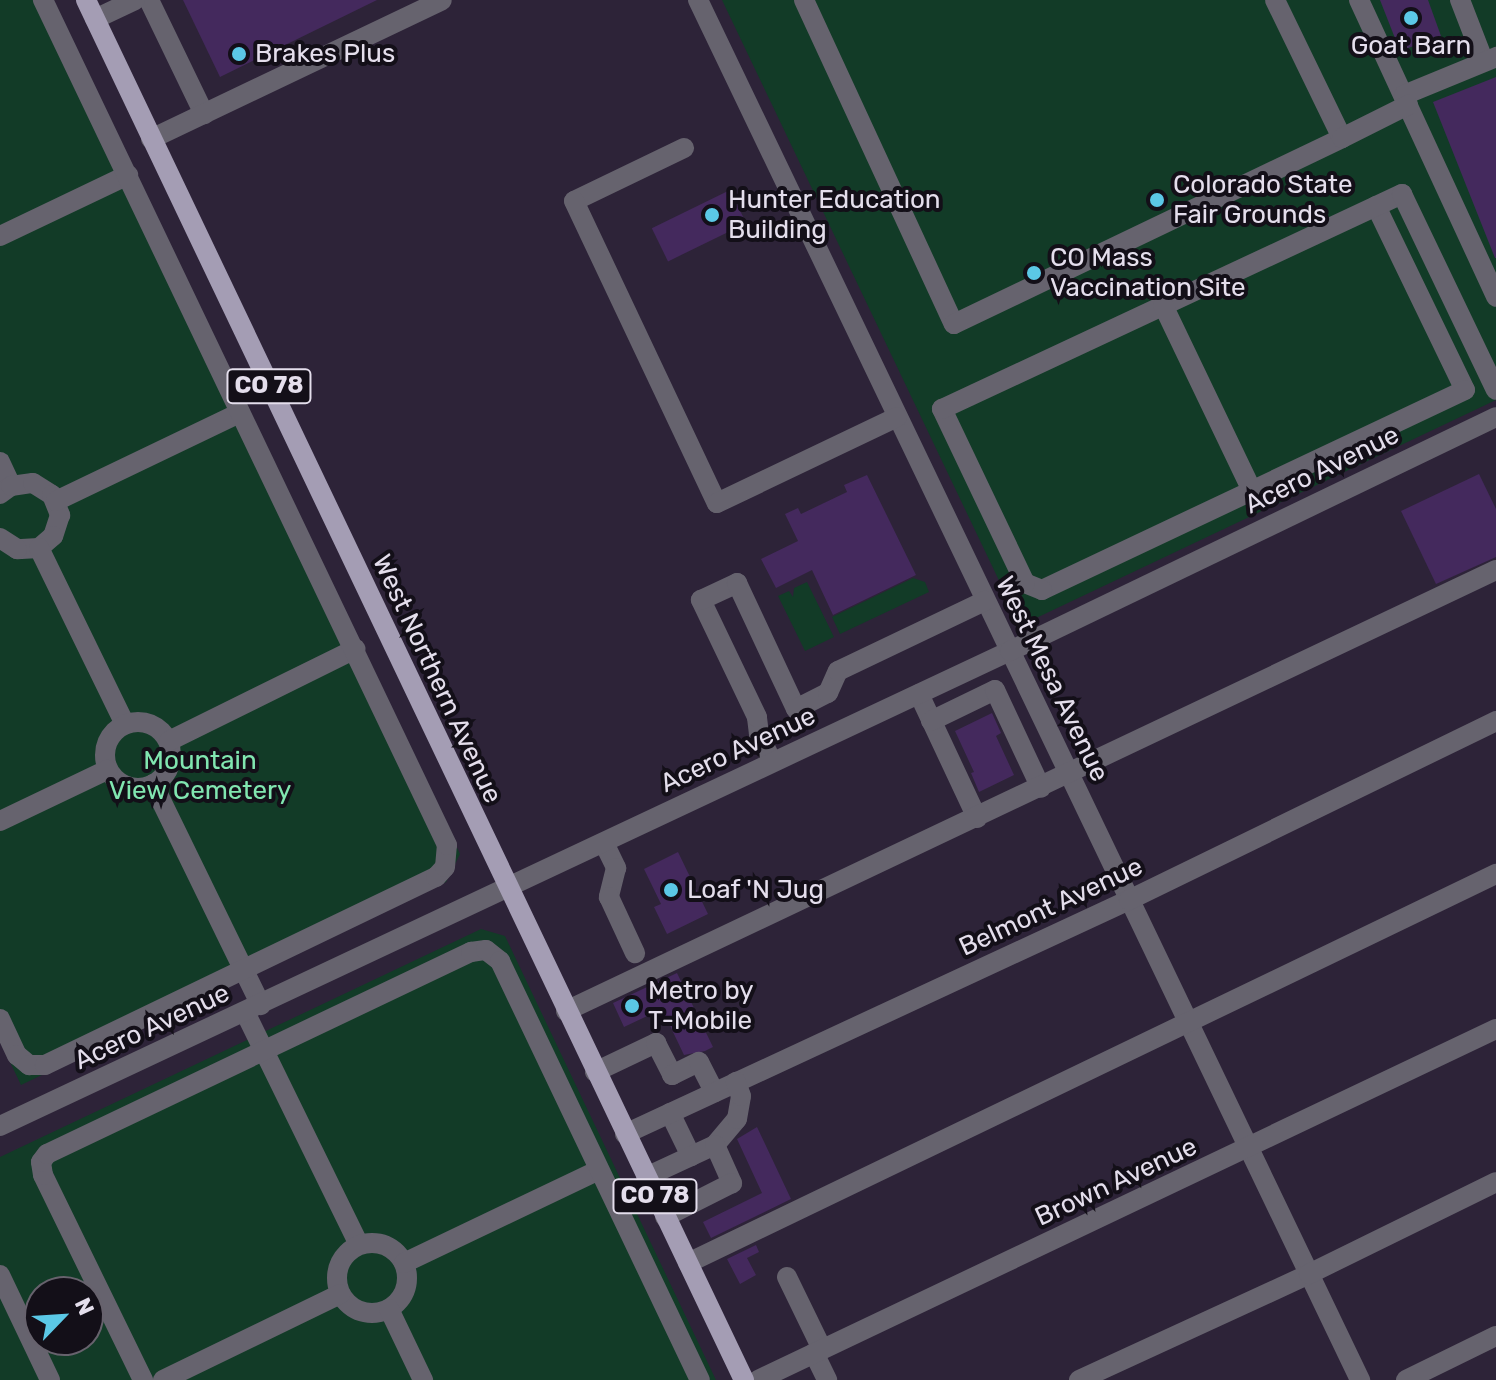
<!DOCTYPE html>
<style>
body{margin:0}
#map{position:relative;width:1496px;height:1380px;overflow:hidden;background:#2d2338;font-family:Rubik,sans-serif}
div>[style]{position:absolute}
.green>*{inset:0;background:#123b27}
.building>*{inset:0;background:#44295d;transform-origin:0 0}
.minor>*{height:20px;margin:-10px;padding:0 10px;transform-origin:10px;border-radius:10px;background:#66636e}
.minor>.ring{margin:-10px;padding:0;box-sizing:content-box;background:none;border:20px solid #66636e;border-radius:50%}
.major>*{height:20px;margin:-10px;padding:0 10px;transform-origin:10px;border-radius:10px;background:#a49db4}
.dots>*{width:22px;height:22px;translate:-50% -50%;box-sizing:border-box;border:4px solid #130f18;border-radius:50%}
span{translate:-50% -50%;white-space:nowrap;text-align:center;line-height:1.15;-webkit-text-stroke:8px #130f18;paint-order:stroke}
.shield-label span{padding:2px 6px;background:#130f18;border:2px solid;border-radius:6px;-webkit-text-stroke-width:0}
.shield-label{font-size:24px;color:#e4deec;font-weight:700}
.poi-label{font-size:26px;color:#e4deec}
.left{translate:0 -50%;text-align:left}
.street-label{font-size:26px;color:#e4deec}
.park-label{font-size:26px;color:#81e6b0}
.north{position:absolute;left:24px;top:1276px;width:80px;height:80px;box-sizing:border-box;background:#130f18;border:2px solid #67626d;border-radius:50%;rotate:65deg;font-size:22px;font-weight:700;line-height:32px;text-align:center;color:#e4deec}
.north::after{content:'';display:block;margin:auto;width:28px;height:36px;background:#5bc8e6;clip-path:polygon(50% 0,100% 100%,50% 72%,0 100%)}
</style>
<div id="map">
<div class="green">
<i style="clip-path:polygon(0 0,51px 0,460px 854px,446px 882px,21px 1085px,0 1041px)"></i>
<i style="clip-path:polygon(722px 0,1496px 0,1496px 400px,1032px 620px,1023px 621px,1015px 614px)"></i>
<i style="clip-path:polygon(913px 578px,925px 582px,929px 592px,840px 634px,832px 617px)"></i>
<i style="clip-path:polygon(807px 582px,834px 637px,805px 651px,778px 596px,789px 591px,793px 597px,794px 588px)"></i>
<i style="clip-path:polygon(evenodd,481px 929px,505px 936px,716px 1380px,0 1380px,0 1157px,481px 929px,40px 1292px,88px 1292px,88px 1340px,40px 1340px,40px 1292px)"></i>
</div>
<div class="building">
<i style="clip-path:polygon(183px 0,377px 0,220px 77px)"></i>
<i style="clip-path:polygon(1380px 0,1428px 0,1441px 36px,1400px 51px)"></i>
<i style="clip-path:polygon(1496px 77px,1496px 258px,1495px 258px,1433px 102px)"></i>
<i style="left:730px;top:190px;width:37px;height:87px;rotate:64deg"></i>
<i style="clip-path:polygon(1479px 474px,1496px 509px,1496px 557px,1436px 584px,1401px 511px)"></i>
<i style="clip-path:polygon(867px 475px,916px 575px,833px 615px,812px 570px,776px 588px,761px 559px,798px 541px,785px 514px,798px 508px,801px 514px,847px 492px,844px 485px)"></i>
<i style="clip-path:polygon(992px 713px,1001px 733px,996px 736px,1014px 775px,979px 792px,971px 773px,974px 772px,955px 731px)"></i>
<i style="clip-path:polygon(678px 852px,708px 914px,667px 934px,654px 907px,661px 904px,644px 869px)"></i>
<i style="clip-path:polygon(677px 973px,713px 1047px,705px 1051px,684px 1055px,662px 1009px,624px 1027px,613px 1003px)"></i>
<i style="clip-path:polygon(757px 1127px,791px 1199px,711px 1238px,703px 1222px,762px 1193px,737px 1139px)"></i>
<i style="clip-path:polygon(756px 1245px,759px 1252px,747px 1258px,756px 1275px,740px 1284px,727px 1259px)"></i>
</div>
<div class="minor">
<i style="left:149px;top:0;width:127px;rotate:64.2deg"></i>
<i style="left:698px;top:0;width:1531px;rotate:64.37deg"></i>
<i style="left:804px;top:0;width:357px;rotate:65.2deg"></i>
<i style="left:954px;top:324px;width:430px;rotate:-25.6deg"></i>
<i style="left:1342px;top:138px;width:153px;rotate:-115.9deg"></i>
<i style="left:1359px;top:0;width:327px;rotate:65.2deg"></i>
<i style="left:1460px;top:0;width:66px;rotate:68.8deg"></i>
<i style="left:95px;top:19px;width:44px;rotate:-25.4deg"></i>
<i style="left:1404px;top:95px;width:100px;rotate:-22.4deg"></i>
<i style="left:1342px;top:138px;width:74px;rotate:-26.6deg"></i>
<i style="left:151px;top:139px;width:322px;rotate:-25.5deg"></i>
<i style="left:684px;top:148px;width:122px;rotate:154.3deg"></i>
<i style="left:574px;top:201px;width:334px;rotate:64.7deg"></i>
<i style="left:717px;top:503px;width:199px;rotate:-25.5deg"></i>
<i style="left:1376px;top:206px;width:204px;rotate:64.2deg"></i>
<i style="left:1465px;top:390px;width:468px;rotate:154.7deg"></i>
<i style="left:1042px;top:590px;width:18px;rotate:-158deg"></i>
<i style="left:1025px;top:583px;width:193px;rotate:-115.5deg"></i>
<i style="left:942px;top:409px;width:508px;rotate:-25.05deg"></i>
<i style="left:1402px;top:194px;width:217px;rotate:64.4deg"></i>
<i style="left:0;top:236px;width:142px;rotate:-25.5deg"></i>
<i style="left:1163px;top:305px;width:206px;rotate:64.4deg"></i>
<i style="left:0;top:462px;width:26px;rotate:65deg"></i>
<i style="left:0;top:494px;width:14px;rotate:-36deg"></i>
<i style="left:11px;top:486px;width:22px;rotate:-8deg"></i>
<i style="left:33px;top:483px;width:22px;rotate:32deg"></i>
<i style="left:52px;top:495px;width:22px;rotate:68deg"></i>
<i style="left:60px;top:515px;width:22px;rotate:108deg"></i>
<i style="left:53px;top:536px;width:18px;rotate:139deg"></i>
<i style="left:39px;top:548px;width:22px;rotate:177deg"></i>
<i style="left:17px;top:549px;width:20px;rotate:-147deg"></i>
<i style="left:56px;top:501px;width:204px;rotate:-25.6deg"></i>
<i style="left:39px;top:548px;width:196px;rotate:64deg"></i>
<i style="left:919px;top:694px;width:137px;rotate:64.9deg"></i>
<i style="left:931px;top:721px;width:71px;rotate:-25.8deg"></i>
<i style="left:995px;top:690px;width:108px;rotate:64.9deg"></i>
<i class="ring" style="left:105px;top:722px;width:46px;height:46px"></i>
<i style="left:169px;top:741px;width:208px;rotate:-26.3deg"></i>
<i style="left:772px;top:762px;width:31px;rotate:-115deg"></i>
<i style="left:759px;top:734px;width:17px;rotate:-97deg"></i>
<i style="left:757px;top:717px;width:130px;rotate:-115.6deg"></i>
<i style="left:701px;top:600px;width:40px;rotate:-25deg"></i>
<i style="left:737px;top:583px;width:139px;rotate:64.9deg"></i>
<i style="left:796px;top:709px;width:36px;rotate:-27deg"></i>
<i style="left:828px;top:693px;width:24px;rotate:-66deg"></i>
<i style="left:838px;top:671px;width:163px;rotate:-25.5deg"></i>
<i style="left:153px;top:784px;width:246px;rotate:64deg"></i>
<i style="left:0;top:821px;width:119px;rotate:-25.5deg"></i>
<i style="left:604px;top:843px;width:28px;rotate:64deg"></i>
<i style="left:616px;top:868px;width:30px;rotate:104deg"></i>
<i style="left:609px;top:897px;width:62px;rotate:65.1deg"></i>
<i style="left:566px;top:1011px;width:1029px;rotate:-25.37deg"></i>
<i style="left:245px;top:1012px;width:259px;rotate:63.9deg"></i>
<i style="left:0;top:1019px;width:40px;rotate:65deg"></i>
<i style="left:17px;top:1055px;width:16px;rotate:40deg"></i>
<i style="left:29px;top:1065px;width:16px"></i>
<i style="left:45px;top:1065px;width:434px;rotate:-25.7deg"></i>
<i style="left:436px;top:877px;width:13px;rotate:-48deg"></i>
<i style="left:445px;top:867px;width:22px;rotate:-85deg"></i>
<i style="left:447px;top:845px;width:937px;rotate:-115.55deg"></i>
<i style="left:595px;top:1072px;width:68px;rotate:-25.4deg"></i>
<i style="left:656px;top:1043px;width:36px;rotate:63deg"></i>
<i style="left:672px;top:1075px;width:30px;rotate:-26deg"></i>
<i style="left:699px;top:1062px;width:34px;rotate:63deg"></i>
<i style="left:670px;top:1113px;width:48px;rotate:64deg"></i>
<i style="left:0;top:1126px;width:1116px;rotate:-25.19deg"></i>
<i style="left:1010px;top:651px;width:539px;rotate:-25.71deg"></i>
<i style="left:625px;top:1134px;width:556px;rotate:-24.9deg"></i>
<i style="left:1129px;top:900px;width:408px;rotate:-26deg"></i>
<i style="left:715px;top:1145px;width:34px;rotate:-50deg"></i>
<i style="left:737px;top:1119px;width:23px;rotate:-80deg"></i>
<i style="left:741px;top:1096px;width:15px;rotate:-110deg"></i>
<i style="left:646px;top:1177px;width:76px;rotate:-24.9deg"></i>
<i style="left:715px;top:1145px;width:42px;rotate:65.9deg"></i>
<i style="left:732px;top:1183px;width:75px;rotate:153.1deg"></i>
<i class="ring" style="left:337px;top:1243px;width:50px;height:50px"></i>
<i style="left:404px;top:1263px;width:216px;rotate:-25.5deg"></i>
<i style="left:688px;top:1263px;width:897px;rotate:-25.71deg"></i>
<i style="left:0;top:1275px;width:116px;rotate:64.5deg"></i>
<i style="left:787px;top:1277px;width:80px;rotate:64.1deg"></i>
<i style="left:389px;top:1309px;width:79px;rotate:64.4deg"></i>
<i style="left:814px;top:1353px;width:30px;rotate:64deg"></i>
<i style="left:143px;top:1380px;width:228px;rotate:-116deg"></i>
<i style="left:43px;top:1175px;width:13px;rotate:-99deg"></i>
<i style="left:41px;top:1162px;width:10px;rotate:-53deg"></i>
<i style="left:47px;top:1154px;width:470px;rotate:-25.5deg"></i>
<i style="left:471px;top:952px;width:15px;rotate:-8deg"></i>
<i style="left:486px;top:950px;width:18px;rotate:38deg"></i>
<i style="left:500px;top:961px;width:464px;rotate:64.5deg"></i>
<i style="left:163px;top:1380px;width:197px;rotate:-25.9deg"></i>
<i style="left:758px;top:1380px;width:817px;rotate:-25.44deg"></i>
<i style="left:1079px;top:1380px;width:253px;rotate:-24.7deg"></i>
<i style="left:1309px;top:1274px;width:208px;rotate:-26.2deg"></i>
<i style="left:1406px;top:1380px;width:100px;rotate:-26.1deg"></i>
</div>
<div class="major">
<i style="left:86px;top:0;width:1529px;rotate:64.51deg"></i>
</div>
<div class="dots">
<i style="left:1411px;top:18px;background:#5bc8e6"></i>
<i style="left:239px;top:54px;background:#5bc8e6"></i>
<i style="left:1157px;top:200px;background:#5bc8e6"></i>
<i style="left:712px;top:215px;background:#5bc8e6"></i>
<i style="left:1034px;top:273px;background:#5bc8e6"></i>
<i style="left:671px;top:890px;background:#5bc8e6"></i>
<i style="left:632px;top:1006px;background:#5bc8e6"></i>
</div>
<div class="shield-label">
<span style="left:269px;top:386px">CO 78</span>
<span style="left:655px;top:1196px">CO 78</span>
</div>
<div class="poi-label">
<span style="left:1411px;top:46px">Goat Barn</span>
<span class="left" style="left:255px;top:54px">Brakes Plus</span>
<span class="left" style="left:1173px;top:200px">Colorado State<br>Fair Grounds</span>
<span class="left" style="left:728px;top:215px">Hunter Education<br>Building</span>
<span class="left" style="left:1050px;top:273px">CO Mass<br>Vaccination Site</span>
<span class="left" style="left:687px;top:890px">Loaf 'N Jug</span>
<span class="left" style="left:648px;top:1006px">Metro by<br>T-Mobile</span>
</div>
<div class="street-label">
<span style="left:1322px;top:470px;rotate:-26deg">Acero Avenue</span>
<span style="left:437px;top:679px;rotate:65deg">West Northern Avenue</span>
<span style="left:1052px;top:679px;rotate:64deg">West Mesa Avenue</span>
<span style="left:738px;top:750px;rotate:-25deg">Acero Avenue</span>
<span style="left:1051px;top:907px;rotate:-25deg">Belmont Avenue</span>
<span style="left:152px;top:1027px;rotate:-25deg">Acero Avenue</span>
<span style="left:1116px;top:1182px;rotate:-25deg">Brown Avenue</span>
</div>
<div class="park-label">
<span style="left:200px;top:776px">Mountain<br>View Cemetery</span>
</div>
<div class="north">N</div>
</div>
